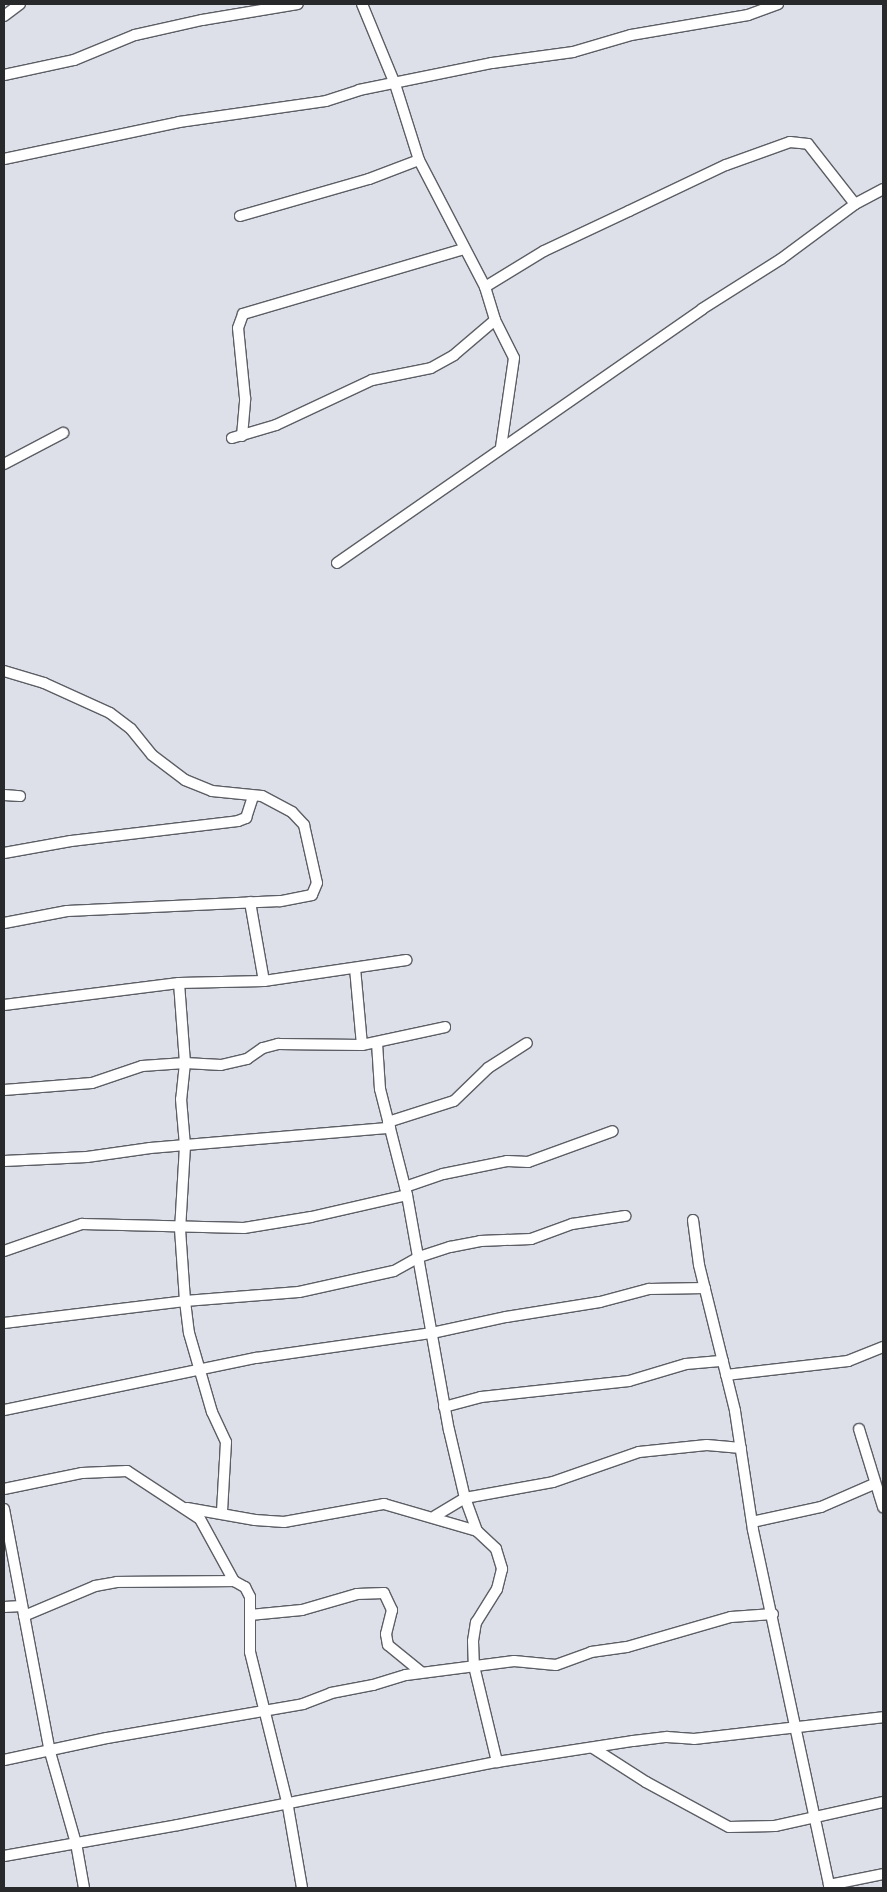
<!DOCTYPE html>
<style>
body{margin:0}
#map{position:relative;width:887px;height:1892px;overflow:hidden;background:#dde0e8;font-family:"IBM Plex Sans",sans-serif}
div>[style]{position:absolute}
.roads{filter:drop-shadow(1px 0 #5c5e65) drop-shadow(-1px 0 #5c5e65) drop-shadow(0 1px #5c5e65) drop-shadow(0 -1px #5c5e65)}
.minor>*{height:10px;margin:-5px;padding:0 5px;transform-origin:5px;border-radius:5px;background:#fff}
span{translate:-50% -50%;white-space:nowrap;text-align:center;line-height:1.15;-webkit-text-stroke:4px #eaedf5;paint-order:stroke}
.frame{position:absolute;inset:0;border:5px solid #27292b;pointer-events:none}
</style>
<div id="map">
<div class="roads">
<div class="minor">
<i style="left:362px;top:4px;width:87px;rotate:67.6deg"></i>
<i style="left:395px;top:84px;width:80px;rotate:72.5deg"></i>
<i style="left:419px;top:160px;width:143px;rotate:62.5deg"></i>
<i style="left:485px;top:287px;width:34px;rotate:73deg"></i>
<i style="left:495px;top:320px;width:42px;rotate:63.4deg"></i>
<i style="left:514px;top:358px;width:90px;rotate:98.3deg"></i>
<i style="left:4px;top:16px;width:20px;rotate:-37deg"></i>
<i style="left:4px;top:75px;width:72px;rotate:-12.1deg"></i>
<i style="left:74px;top:60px;width:66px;rotate:-22.3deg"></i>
<i style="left:135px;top:35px;width:69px;rotate:-12.6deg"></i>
<i style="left:202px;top:20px;width:97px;rotate:-9.5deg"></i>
<i style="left:4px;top:159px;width:179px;rotate:-11.9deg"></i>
<i style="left:179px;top:122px;width:148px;rotate:-8.1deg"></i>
<i style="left:326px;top:101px;width:35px;rotate:-18deg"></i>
<i style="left:359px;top:90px;width:136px;rotate:-11.5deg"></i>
<i style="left:492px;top:63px;width:82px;rotate:-7.7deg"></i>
<i style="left:573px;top:52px;width:60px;rotate:-16.3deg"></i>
<i style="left:631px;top:35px;width:119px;rotate:-9.7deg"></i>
<i style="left:748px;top:15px;width:32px;rotate:-20deg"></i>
<i style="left:240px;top:216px;width:134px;rotate:-16deg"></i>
<i style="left:369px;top:179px;width:53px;rotate:-20.8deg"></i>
<i style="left:485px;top:287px;width:69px;rotate:-31.4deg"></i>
<i style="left:544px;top:251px;width:94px;rotate:-25.2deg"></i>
<i style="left:629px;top:211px;width:107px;rotate:-25.4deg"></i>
<i style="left:726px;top:165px;width:68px;rotate:-19.8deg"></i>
<i style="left:790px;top:142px;width:18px;rotate:6deg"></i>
<i style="left:808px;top:144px;width:76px;rotate:51.9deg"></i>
<i style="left:242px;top:436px;width:38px;rotate:-85deg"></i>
<i style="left:245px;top:398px;width:70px;rotate:-95.7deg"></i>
<i style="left:238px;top:328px;width:15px;rotate:-70deg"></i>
<i style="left:243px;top:314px;width:230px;rotate:-16.4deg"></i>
<i style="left:232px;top:438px;width:46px;rotate:-16.5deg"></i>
<i style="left:276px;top:425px;width:106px;rotate:-25.1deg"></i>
<i style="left:372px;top:380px;width:60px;rotate:-11.5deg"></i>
<i style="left:431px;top:368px;width:26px;rotate:-29deg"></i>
<i style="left:454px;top:355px;width:54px;rotate:-40.5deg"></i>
<i style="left:4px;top:464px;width:67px;rotate:-27.7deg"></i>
<i style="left:337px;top:563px;width:445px;rotate:-34.8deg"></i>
<i style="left:702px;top:309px;width:93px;rotate:-32.3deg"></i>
<i style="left:781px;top:259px;width:92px;rotate:-36.6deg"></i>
<i style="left:855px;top:204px;width:32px;rotate:-28deg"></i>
<i style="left:4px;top:671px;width:42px;rotate:16.7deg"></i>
<i style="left:44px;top:683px;width:72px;rotate:24.4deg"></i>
<i style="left:110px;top:713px;width:26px;rotate:37deg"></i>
<i style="left:131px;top:729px;width:33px;rotate:51deg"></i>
<i style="left:152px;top:755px;width:41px;rotate:37.1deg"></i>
<i style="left:185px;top:780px;width:29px;rotate:22deg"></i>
<i style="left:212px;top:791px;width:50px;rotate:5.7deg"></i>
<i style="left:262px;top:796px;width:34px;rotate:28deg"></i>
<i style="left:292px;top:812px;width:18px;rotate:47deg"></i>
<i style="left:304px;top:825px;width:59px;rotate:77.4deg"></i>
<i style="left:317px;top:883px;width:13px;rotate:113deg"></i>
<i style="left:312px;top:895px;width:33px;rotate:169deg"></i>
<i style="left:280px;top:901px;width:213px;rotate:177.3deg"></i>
<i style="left:67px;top:911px;width:64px;rotate:169.2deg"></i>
<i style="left:4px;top:795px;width:16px;rotate:4deg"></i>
<i style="left:4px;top:853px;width:68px;rotate:-10.2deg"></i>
<i style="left:71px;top:841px;width:168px;rotate:-6.8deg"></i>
<i style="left:238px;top:821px;width:9px;rotate:-21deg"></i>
<i style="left:246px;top:818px;width:23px;rotate:-72deg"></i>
<i style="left:250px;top:902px;width:80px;rotate:80deg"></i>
<i style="left:355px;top:968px;width:77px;rotate:84.8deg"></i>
<i style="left:179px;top:983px;width:80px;rotate:85.7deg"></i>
<i style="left:185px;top:1063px;width:36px;rotate:96deg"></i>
<i style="left:181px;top:1099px;width:47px;rotate:85.1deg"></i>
<i style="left:185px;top:1146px;width:83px;rotate:93.4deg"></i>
<i style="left:180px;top:1229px;width:72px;rotate:86deg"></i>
<i style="left:185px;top:1301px;width:32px;rotate:83deg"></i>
<i style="left:189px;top:1333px;width:82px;rotate:73.8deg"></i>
<i style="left:212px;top:1412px;width:33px;rotate:65deg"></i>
<i style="left:226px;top:1442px;width:70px;rotate:93.3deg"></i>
<i style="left:4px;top:1005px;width:176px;rotate:-7.2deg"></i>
<i style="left:179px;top:983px;width:85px;rotate:-1.3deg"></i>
<i style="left:264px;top:981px;width:144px;rotate:-8.4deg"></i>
<i style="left:377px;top:1043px;width:46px;rotate:86.3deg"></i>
<i style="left:380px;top:1089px;width:109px;rotate:75.7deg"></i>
<i style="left:407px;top:1195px;width:239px;rotate:79.9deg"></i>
<i style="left:449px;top:1430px;width:70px;rotate:76.8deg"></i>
<i style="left:465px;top:1498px;width:35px;rotate:70deg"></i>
<i style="left:4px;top:1090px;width:88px;rotate:-4.5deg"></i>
<i style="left:92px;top:1083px;width:53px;rotate:-18.8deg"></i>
<i style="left:142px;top:1066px;width:43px;rotate:-4deg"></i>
<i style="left:185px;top:1063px;width:36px;rotate:3deg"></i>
<i style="left:221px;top:1065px;width:27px;rotate:-13deg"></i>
<i style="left:247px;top:1059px;width:19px;rotate:-35deg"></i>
<i style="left:263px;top:1048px;width:16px;rotate:-15deg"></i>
<i style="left:278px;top:1044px;width:84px;rotate:0.7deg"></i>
<i style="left:362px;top:1045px;width:85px;rotate:-12.2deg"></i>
<i style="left:388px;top:1122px;width:69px;rotate:-17.7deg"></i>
<i style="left:454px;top:1101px;width:47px;rotate:-44.1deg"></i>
<i style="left:488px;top:1068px;width:46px;rotate:-32.7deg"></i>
<i style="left:4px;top:1161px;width:83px;rotate:-2.8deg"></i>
<i style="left:87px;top:1157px;width:64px;rotate:-8.1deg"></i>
<i style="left:150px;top:1148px;width:241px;rotate:-4.8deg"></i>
<i style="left:405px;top:1187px;width:40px;rotate:-18.9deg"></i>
<i style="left:443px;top:1174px;width:65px;rotate:-11.5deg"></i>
<i style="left:507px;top:1161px;width:21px;rotate:3deg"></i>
<i style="left:528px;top:1162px;width:90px;rotate:-20deg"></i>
<i style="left:693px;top:1220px;width:45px;rotate:82.4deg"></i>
<i style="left:699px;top:1265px;width:150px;rotate:76.1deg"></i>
<i style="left:735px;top:1411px;width:120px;rotate:81.4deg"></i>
<i style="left:753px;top:1530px;width:366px;rotate:77.9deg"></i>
<i style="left:4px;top:1251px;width:83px;rotate:-19.1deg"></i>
<i style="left:82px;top:1224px;width:162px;rotate:1.4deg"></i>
<i style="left:244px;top:1228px;width:68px;rotate:-9.3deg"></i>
<i style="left:311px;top:1217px;width:98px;rotate:-12.9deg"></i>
<i style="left:4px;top:1323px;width:182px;rotate:-6.9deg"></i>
<i style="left:185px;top:1301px;width:114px;rotate:-4.5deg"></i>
<i style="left:299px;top:1292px;width:97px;rotate:-12.5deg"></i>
<i style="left:394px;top:1271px;width:29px;rotate:-29deg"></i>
<i style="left:419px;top:1257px;width:33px;rotate:-18deg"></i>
<i style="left:450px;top:1247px;width:31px;rotate:-11deg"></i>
<i style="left:480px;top:1241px;width:51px;rotate:-2.2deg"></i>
<i style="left:531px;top:1239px;width:44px;rotate:-20.1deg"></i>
<i style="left:572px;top:1224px;width:54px;rotate:-8.6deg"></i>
<i style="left:726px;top:1375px;width:123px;rotate:-6.5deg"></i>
<i style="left:848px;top:1361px;width:38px;rotate:-22deg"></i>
<i style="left:444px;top:1407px;width:38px;rotate:-15deg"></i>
<i style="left:481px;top:1397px;width:149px;rotate:-6.2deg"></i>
<i style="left:629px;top:1381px;width:59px;rotate:-16.6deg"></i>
<i style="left:686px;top:1364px;width:37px;rotate:-5deg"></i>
<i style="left:4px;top:1410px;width:257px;rotate:-11.7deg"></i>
<i style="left:256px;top:1358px;width:178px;rotate:-8.1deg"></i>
<i style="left:432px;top:1333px;width:76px;rotate:-12.2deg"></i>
<i style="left:506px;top:1317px;width:95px;rotate:-9.1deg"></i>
<i style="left:600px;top:1302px;width:51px;rotate:-14.9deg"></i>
<i style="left:649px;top:1289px;width:56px;rotate:-1deg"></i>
<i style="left:859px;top:1429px;width:82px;rotate:72.9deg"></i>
<i style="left:4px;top:1489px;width:80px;rotate:-11.6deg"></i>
<i style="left:82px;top:1473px;width:45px;rotate:-2.5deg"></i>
<i style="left:127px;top:1471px;width:87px;rotate:33.3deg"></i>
<i style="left:200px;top:1519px;width:71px;rotate:61.3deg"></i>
<i style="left:234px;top:1581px;width:13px;rotate:29deg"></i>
<i style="left:245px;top:1587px;width:11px;rotate:63deg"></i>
<i style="left:250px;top:1597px;width:55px;rotate:90deg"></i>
<i style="left:250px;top:1652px;width:154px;rotate:76.1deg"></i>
<i style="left:287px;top:1801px;width:88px;rotate:80.2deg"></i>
<i style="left:187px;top:1508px;width:69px;rotate:10deg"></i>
<i style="left:255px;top:1520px;width:29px;rotate:4deg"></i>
<i style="left:284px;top:1522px;width:102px;rotate:-10.2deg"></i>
<i style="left:384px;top:1504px;width:97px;rotate:16.2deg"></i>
<i style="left:477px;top:1531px;width:26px;rotate:43deg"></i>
<i style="left:496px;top:1549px;width:21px;rotate:73deg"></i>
<i style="left:502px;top:1569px;width:21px;rotate:104deg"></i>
<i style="left:497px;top:1589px;width:39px;rotate:122deg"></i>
<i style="left:476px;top:1622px;width:19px;rotate:99deg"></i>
<i style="left:473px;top:1641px;width:25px;rotate:88deg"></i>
<i style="left:474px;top:1666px;width:99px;rotate:76.5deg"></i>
<i style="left:4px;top:1509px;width:247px;rotate:79.3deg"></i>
<i style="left:50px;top:1752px;width:95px;rotate:74.1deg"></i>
<i style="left:76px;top:1843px;width:46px;rotate:79.9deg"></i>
<i style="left:435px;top:1516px;width:35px;rotate:-31deg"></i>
<i style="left:465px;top:1498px;width:89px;rotate:-10.3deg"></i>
<i style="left:553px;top:1482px;width:91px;rotate:-19.2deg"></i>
<i style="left:639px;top:1452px;width:68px;rotate:-5.9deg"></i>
<i style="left:707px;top:1445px;width:34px;rotate:5deg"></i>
<i style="left:752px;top:1522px;width:71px;rotate:-12.3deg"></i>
<i style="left:821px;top:1507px;width:58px;rotate:-23.5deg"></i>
<i style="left:4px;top:1607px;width:18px;rotate:-3deg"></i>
<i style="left:250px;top:1615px;width:52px;rotate:-5.5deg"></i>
<i style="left:302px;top:1610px;width:57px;rotate:-16.2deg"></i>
<i style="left:357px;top:1594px;width:27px;rotate:-2deg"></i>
<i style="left:384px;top:1593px;width:19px;rotate:65deg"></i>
<i style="left:392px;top:1610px;width:25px;rotate:104deg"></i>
<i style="left:386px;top:1634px;width:11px;rotate:80deg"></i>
<i style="left:388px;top:1645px;width:43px;rotate:39.3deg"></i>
<i style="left:24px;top:1616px;width:77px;rotate:-22.9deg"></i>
<i style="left:95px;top:1586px;width:22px;rotate:-10deg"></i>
<i style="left:117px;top:1582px;width:117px;rotate:-0.5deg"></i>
<i style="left:593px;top:1748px;width:63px;rotate:32.7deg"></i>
<i style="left:646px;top:1782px;width:94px;rotate:28.5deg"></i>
<i style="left:729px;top:1827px;width:46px;rotate:-1.2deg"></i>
<i style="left:775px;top:1826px;width:111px;rotate:-12.5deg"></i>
<i style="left:4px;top:1760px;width:105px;rotate:-12.1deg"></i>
<i style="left:107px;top:1738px;width:199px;rotate:-9.8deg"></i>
<i style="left:303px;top:1704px;width:30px;rotate:-21deg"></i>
<i style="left:331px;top:1693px;width:43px;rotate:-10.8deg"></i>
<i style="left:373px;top:1685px;width:34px;rotate:-17deg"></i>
<i style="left:406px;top:1675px;width:109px;rotate:-7.4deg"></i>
<i style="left:514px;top:1661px;width:42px;rotate:5.4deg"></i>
<i style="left:556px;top:1665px;width:37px;rotate:-20deg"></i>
<i style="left:591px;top:1652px;width:36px;rotate:-8deg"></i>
<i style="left:627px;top:1647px;width:108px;rotate:-16.1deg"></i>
<i style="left:731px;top:1617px;width:42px;rotate:-4.1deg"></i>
<i style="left:4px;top:1856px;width:177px;rotate:-10.1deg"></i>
<i style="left:178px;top:1825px;width:325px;rotate:-11.2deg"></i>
<i style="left:497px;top:1762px;width:138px;rotate:-8.8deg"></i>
<i style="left:633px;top:1741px;width:34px;rotate:-7deg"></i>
<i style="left:667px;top:1737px;width:27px;rotate:4deg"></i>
<i style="left:694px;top:1739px;width:190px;rotate:-6.6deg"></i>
<i style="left:829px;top:1885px;width:55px;rotate:-11.5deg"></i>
</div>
</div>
<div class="frame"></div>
</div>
